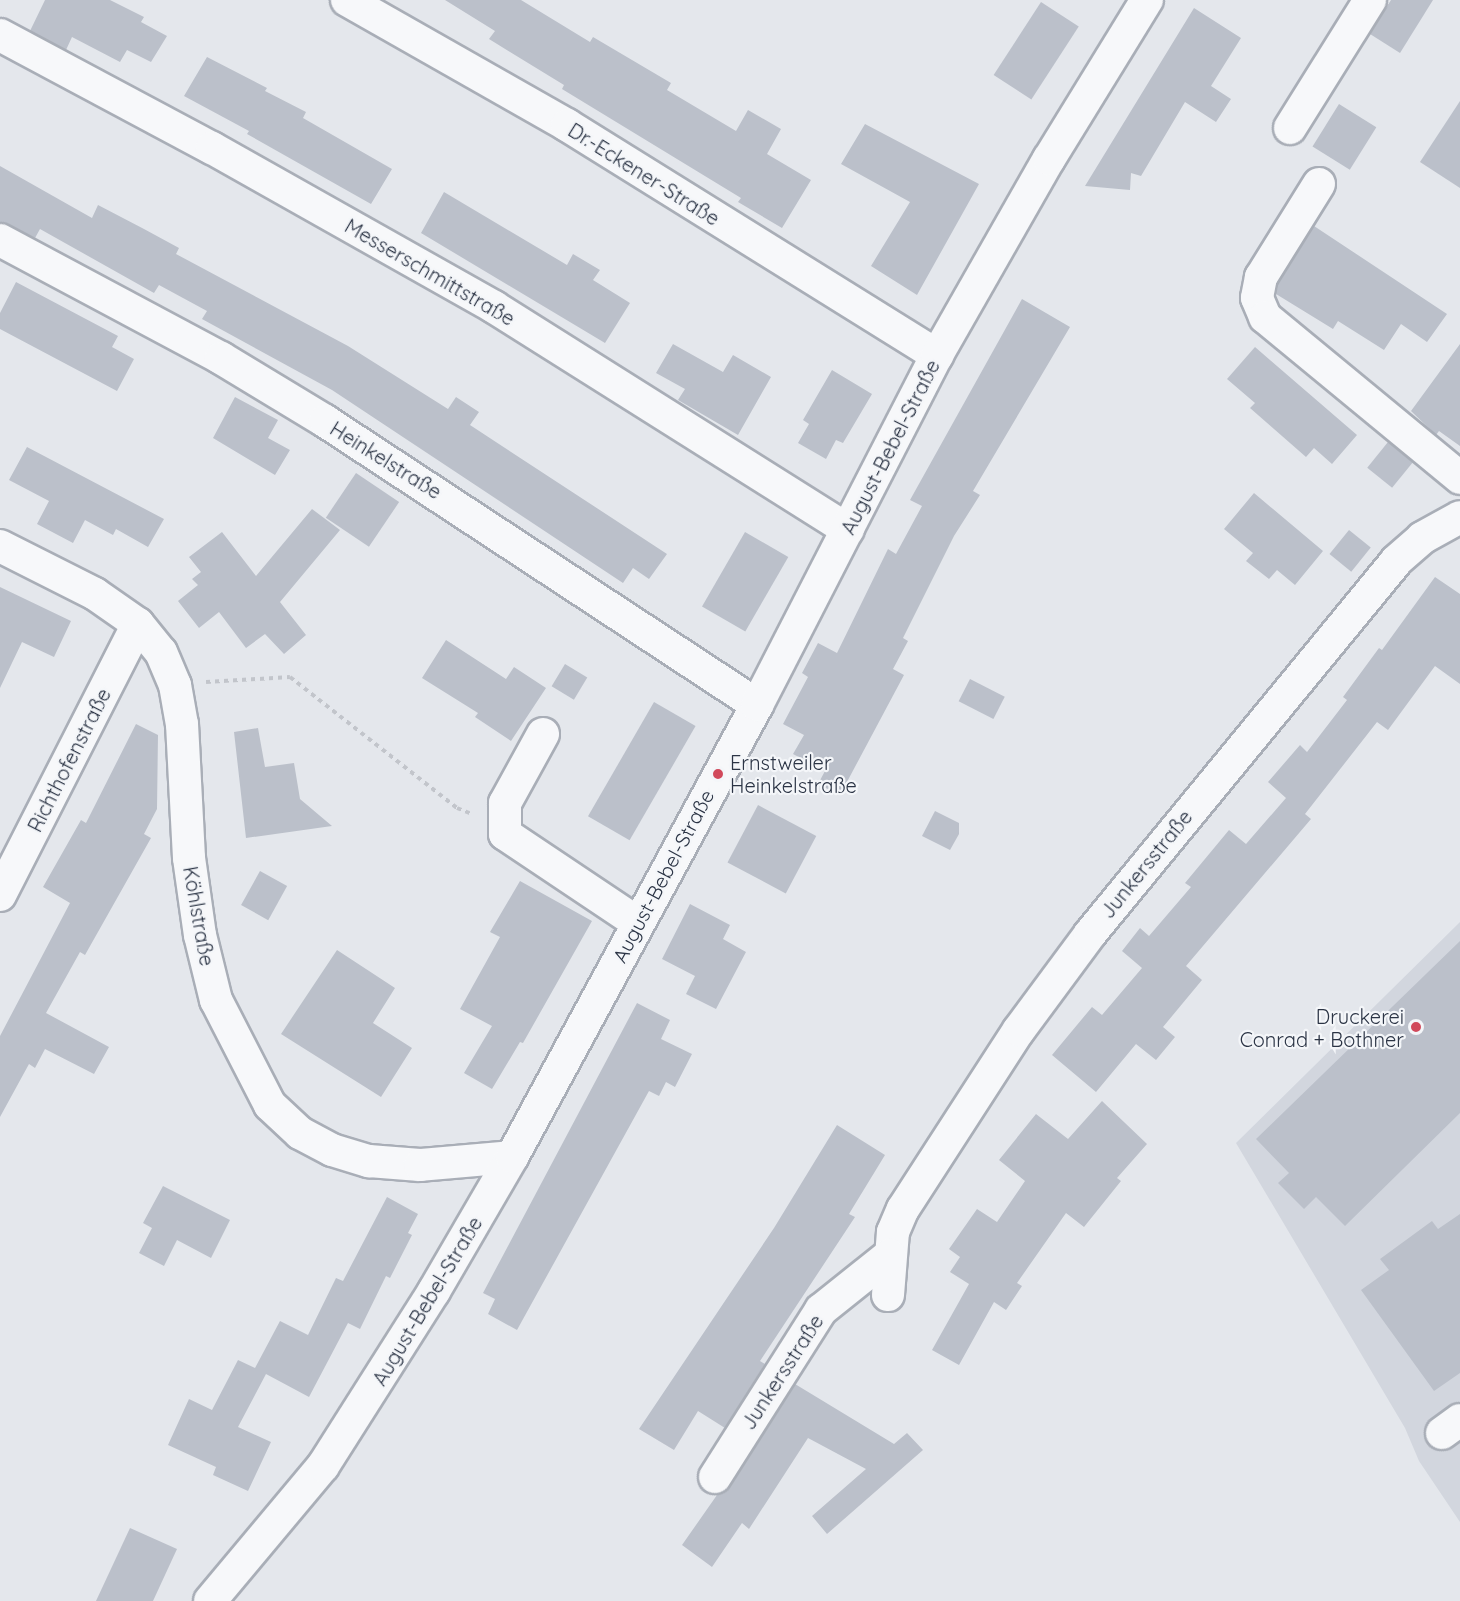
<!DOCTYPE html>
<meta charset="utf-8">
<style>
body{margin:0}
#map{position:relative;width:1460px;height:1601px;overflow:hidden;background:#e4e7ec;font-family:Quicksand,sans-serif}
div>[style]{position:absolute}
.built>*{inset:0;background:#d2d6de}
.building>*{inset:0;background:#bbc0ca;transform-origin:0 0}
.path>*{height:4px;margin-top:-2px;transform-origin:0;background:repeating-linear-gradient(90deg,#c2c5cb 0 4.5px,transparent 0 9px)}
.roads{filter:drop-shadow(2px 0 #a9aeb7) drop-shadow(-2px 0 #a9aeb7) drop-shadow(0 2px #a9aeb7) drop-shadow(0 -2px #a9aeb7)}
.minor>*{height:32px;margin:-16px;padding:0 16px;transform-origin:16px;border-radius:16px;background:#f7f8fa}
.dots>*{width:16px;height:16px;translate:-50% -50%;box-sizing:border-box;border:3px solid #f4f6f9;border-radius:50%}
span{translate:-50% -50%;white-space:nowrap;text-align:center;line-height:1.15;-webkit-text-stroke:4.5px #f4f6f9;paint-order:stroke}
.street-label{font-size:20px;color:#2b3445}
.poi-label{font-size:20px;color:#2b3445}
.left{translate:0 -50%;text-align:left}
.right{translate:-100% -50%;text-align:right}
</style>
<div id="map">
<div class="built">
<i style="clip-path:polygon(1460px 922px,1460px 1522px,1419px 1461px,1405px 1428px,1236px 1143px)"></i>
</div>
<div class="building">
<i style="clip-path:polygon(45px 0,110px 0,144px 17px,141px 22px,167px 36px,151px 62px,127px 50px,120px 62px,72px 37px,66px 50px,30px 31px)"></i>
<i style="clip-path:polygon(445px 0,521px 0,590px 42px,593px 37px,671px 83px,667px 90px,736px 131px,748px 110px,781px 129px,767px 154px,811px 180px,782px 228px,738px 202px,741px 198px,562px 89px,564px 85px,489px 39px,495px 31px)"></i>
<i style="clip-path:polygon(1391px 0,1433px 0,1400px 53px,1370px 34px)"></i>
<i style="left:1041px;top:2px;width:45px;height:87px;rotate:33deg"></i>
<i style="clip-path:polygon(1194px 8px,1241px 38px,1211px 86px,1231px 99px,1216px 122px,1185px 102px,1141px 176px,1131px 173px,1130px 190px,1085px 186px)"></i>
<i style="clip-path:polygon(207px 57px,267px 88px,265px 91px,306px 112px,303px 118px,392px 169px,371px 204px,247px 134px,249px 131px,184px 96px)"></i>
<i style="clip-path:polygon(1460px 101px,1460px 188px,1420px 162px)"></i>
<i style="left:1339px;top:104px;width:44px;height:50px;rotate:32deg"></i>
<i style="clip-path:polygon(865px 124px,979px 184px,917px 295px,871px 266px,910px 202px,841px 164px)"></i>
<i style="clip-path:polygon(0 166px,92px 218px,98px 205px,144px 229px,179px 248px,176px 254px,348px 346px,448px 409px,456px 397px,479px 412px,470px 425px,667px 554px,649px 579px,633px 568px,623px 583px,332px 390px,202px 319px,207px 311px,159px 285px,154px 293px,40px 229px,35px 238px,0 222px)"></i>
<i style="clip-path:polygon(444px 192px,567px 265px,573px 254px,600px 270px,593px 280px,630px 303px,605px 343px,421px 233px)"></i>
<i style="clip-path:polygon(1314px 226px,1447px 314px,1427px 342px,1401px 324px,1384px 350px,1338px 321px,1333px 329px,1276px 294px,1278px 284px)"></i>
<i style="clip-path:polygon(16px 282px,118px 336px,112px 347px,134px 359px,117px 391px,0 329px,0 313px)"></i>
<i style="clip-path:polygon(1022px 299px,1070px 327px,973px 491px,980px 495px,954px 536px,903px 638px,908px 641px,893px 669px,904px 675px,840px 795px,818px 784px,825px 771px,793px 754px,804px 735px,783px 724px,808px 677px,802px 673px,818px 643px,837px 653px,888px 549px,896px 554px,922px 506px,910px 500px)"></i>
<i style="clip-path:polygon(673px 344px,723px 372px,733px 355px,771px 377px,738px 435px,678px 400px,685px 389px,656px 373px)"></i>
<i style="clip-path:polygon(1460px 344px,1460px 446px,1439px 431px,1436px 435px,1411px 411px)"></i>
<i style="clip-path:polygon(1255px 347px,1357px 435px,1332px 464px,1314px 448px,1306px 457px,1250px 408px,1255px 403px,1227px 379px)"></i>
<i style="clip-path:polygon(832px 370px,872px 394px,843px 443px,836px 440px,826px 459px,798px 443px,809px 424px,803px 420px)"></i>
<i style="clip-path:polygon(235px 397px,278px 420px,268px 438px,290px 450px,275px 475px,213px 438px)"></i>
<i style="left:1388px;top:442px;width:32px;height:33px;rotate:39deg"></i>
<i style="clip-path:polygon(27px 447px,164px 519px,148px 547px,116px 529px,113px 535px,85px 520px,73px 543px,37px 524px,49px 501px,9px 480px)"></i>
<i style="left:356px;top:473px;width:52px;height:54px;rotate:34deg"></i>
<i style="clip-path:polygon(1254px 493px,1323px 551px,1295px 585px,1277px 570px,1269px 579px,1246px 561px,1253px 553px,1224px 529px)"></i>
<i style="clip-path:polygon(312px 509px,340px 530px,280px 602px,306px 635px,284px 654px,265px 634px,246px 648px,219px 612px,199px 628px,178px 601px,198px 585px,192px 579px,201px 572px,189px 557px,222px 532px,256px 576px)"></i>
<i style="left:1349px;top:530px;width:28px;height:31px;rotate:39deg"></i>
<i style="left:745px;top:532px;width:50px;height:86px;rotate:30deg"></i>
<i style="clip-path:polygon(1435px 577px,1460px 594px,1460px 684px,1435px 666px,1388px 730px,1377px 722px,1305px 814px,1311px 819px,1186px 966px,1202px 980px,1163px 1027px,1175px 1037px,1156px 1060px,1136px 1044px,1096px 1092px,1052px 1055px,1092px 1007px,1102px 1015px,1142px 968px,1122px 951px,1140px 928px,1149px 936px,1191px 887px,1185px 883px,1229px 830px,1246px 844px,1286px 798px,1268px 782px,1300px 745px,1307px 752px,1347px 700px,1343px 697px,1379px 648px,1382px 650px)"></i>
<i style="clip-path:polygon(0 587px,71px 621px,54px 657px,22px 642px,0 688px)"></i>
<i style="clip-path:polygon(446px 640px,506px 679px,514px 667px,546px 688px,511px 741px,475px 717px,478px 713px,422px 678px)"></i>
<i style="left:565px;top:664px;width:26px;height:26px;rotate:31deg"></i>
<i style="left:970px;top:679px;width:39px;height:25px;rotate:27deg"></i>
<i style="left:654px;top:702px;width:48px;height:132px;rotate:30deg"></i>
<i style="clip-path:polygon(136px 724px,158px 735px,157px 809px,144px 834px,151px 838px,85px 955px,80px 952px,46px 1013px,109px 1047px,94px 1074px,45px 1049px,35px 1068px,29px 1064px,0 1117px,0 1036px,70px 903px,43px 887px,81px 820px,86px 823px)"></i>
<i style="clip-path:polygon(258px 728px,265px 767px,294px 763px,300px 799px,332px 826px,246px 838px,234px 732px)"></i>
<i style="left:758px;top:805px;width:66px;height:65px;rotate:28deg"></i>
<i style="clip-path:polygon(935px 811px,959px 823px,959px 834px,950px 850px,922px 836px)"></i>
<i style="left:260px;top:871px;width:31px;height:39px;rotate:29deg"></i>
<i style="clip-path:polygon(520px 881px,592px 921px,523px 1043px,520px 1042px,492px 1089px,464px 1073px,492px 1026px,460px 1009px,500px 937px,490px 932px)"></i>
<i style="clip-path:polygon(690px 904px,730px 925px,723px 939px,746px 952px,716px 1009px,686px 994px,695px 976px,662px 959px)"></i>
<i style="clip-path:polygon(1460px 941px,1460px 1113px,1345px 1226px,1316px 1197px,1304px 1209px,1278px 1183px,1289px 1173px,1256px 1139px)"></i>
<i style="clip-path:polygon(337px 950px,395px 988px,373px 1023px,412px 1048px,381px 1097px,281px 1034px)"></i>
<i style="clip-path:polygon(637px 1003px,670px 1020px,661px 1039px,692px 1054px,675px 1087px,666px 1082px,659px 1096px,649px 1091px,517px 1330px,488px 1314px,495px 1299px,483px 1293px)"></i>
<i style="clip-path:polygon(1102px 1101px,1147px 1144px,1117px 1178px,1121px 1181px,1084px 1227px,1066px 1213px,1017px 1283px,1022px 1286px,1006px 1310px,994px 1302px,959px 1365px,932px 1350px,969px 1284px,950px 1272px,960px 1257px,949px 1249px,977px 1209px,997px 1222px,1025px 1181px,999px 1160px,1036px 1114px,1068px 1139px)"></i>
<i style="clip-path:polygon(837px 1125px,885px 1155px,849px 1214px,855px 1217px,760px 1361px,765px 1364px,725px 1428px,698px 1411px,674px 1450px,639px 1429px,774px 1228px)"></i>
<i style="clip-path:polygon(163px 1186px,230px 1220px,211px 1258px,177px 1240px,164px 1266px,139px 1253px,152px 1228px,143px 1223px)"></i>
<i style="clip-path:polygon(387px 1197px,418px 1214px,408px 1233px,412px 1235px,390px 1278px,386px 1276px,360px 1329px,348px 1323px,309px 1397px,266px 1374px,238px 1427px,271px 1442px,248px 1491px,213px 1475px,216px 1467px,168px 1445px,189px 1399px,212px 1410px,238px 1360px,255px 1368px,280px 1321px,308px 1335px,336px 1278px,343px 1281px)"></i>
<i style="clip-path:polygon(1460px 1214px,1460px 1373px,1434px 1391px,1361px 1290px,1389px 1270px,1380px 1259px,1432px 1221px,1438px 1229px)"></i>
<i style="clip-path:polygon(795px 1384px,894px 1444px,907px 1433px,923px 1450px,827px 1534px,812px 1516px,866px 1469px,808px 1438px,749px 1529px,742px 1523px,712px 1567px,682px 1545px,717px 1495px,730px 1487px)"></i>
<i style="clip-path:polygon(130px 1528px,177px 1549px,153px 1601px,96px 1601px)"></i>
</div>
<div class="path">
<i style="left:206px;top:682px;width:84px;rotate:-3.4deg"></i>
<i style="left:290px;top:677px;width:212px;rotate:38.1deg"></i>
<i style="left:457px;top:808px;width:16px;rotate:22deg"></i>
</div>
<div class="roads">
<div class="minor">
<i style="left:347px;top:0;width:253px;rotate:29.6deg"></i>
<i style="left:567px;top:125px;width:436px;rotate:31.9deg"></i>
<i style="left:0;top:35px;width:240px;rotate:28.1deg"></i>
<i style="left:212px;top:148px;width:324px;rotate:29.4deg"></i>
<i style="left:494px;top:307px;width:418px;rotate:32.2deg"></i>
<i style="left:1290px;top:128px;width:151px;rotate:-58deg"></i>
<i style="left:1319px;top:184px;width:110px;rotate:121.9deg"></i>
<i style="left:1261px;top:277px;width:21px;rotate:101deg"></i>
<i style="left:1257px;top:298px;width:21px;rotate:67deg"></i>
<i style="left:1265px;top:317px;width:253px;rotate:39.5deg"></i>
<i style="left:0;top:240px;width:251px;rotate:28.1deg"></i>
<i style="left:221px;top:358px;width:122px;rotate:31.2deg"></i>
<i style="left:325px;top:421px;width:517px;rotate:33.32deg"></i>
<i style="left:0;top:546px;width:106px;rotate:26.8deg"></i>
<i style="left:95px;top:594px;width:52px;rotate:34.9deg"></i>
<i style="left:138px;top:624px;width:36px;rotate:51deg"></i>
<i style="left:161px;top:652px;width:36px;rotate:67deg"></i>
<i style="left:175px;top:685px;width:40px;rotate:80deg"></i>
<i style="left:182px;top:724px;width:134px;rotate:87deg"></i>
<i style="left:189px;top:858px;width:78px;rotate:81.9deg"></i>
<i style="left:200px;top:935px;width:67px;rotate:76.2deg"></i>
<i style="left:216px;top:1000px;width:118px;rotate:62.8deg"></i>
<i style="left:270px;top:1105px;width:41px;rotate:43deg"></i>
<i style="left:300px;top:1133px;width:36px;rotate:28deg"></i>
<i style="left:332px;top:1150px;width:39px;rotate:17deg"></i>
<i style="left:369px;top:1161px;width:51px;rotate:4.5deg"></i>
<i style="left:420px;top:1165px;width:92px;rotate:-5deg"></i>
<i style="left:543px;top:734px;width:79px;rotate:118.8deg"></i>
<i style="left:505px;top:803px;width:31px;rotate:90deg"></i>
<i style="left:505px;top:834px;width:160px;rotate:33.8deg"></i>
<i style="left:0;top:895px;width:304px;rotate:-63deg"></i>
<i style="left:888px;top:1295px;width:63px;rotate:-85.5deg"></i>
<i style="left:893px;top:1232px;width:25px;rotate:-67deg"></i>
<i style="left:903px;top:1209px;width:213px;rotate:-57.1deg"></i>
<i style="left:1019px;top:1030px;width:119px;rotate:-53.5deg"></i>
<i style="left:1090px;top:934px;width:482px;rotate:-50.6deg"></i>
<i style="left:1396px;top:561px;width:35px;rotate:-41deg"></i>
<i style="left:1422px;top:538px;width:43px;rotate:-28.9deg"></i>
<i style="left:1442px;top:1433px;width:22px;rotate:-36deg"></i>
<i style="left:715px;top:1477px;width:198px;rotate:-57.6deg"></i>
<i style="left:821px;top:1310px;width:88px;rotate:-38.6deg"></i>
<i style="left:210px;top:1601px;width:176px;rotate:-50.1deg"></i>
<i style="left:323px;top:1466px;width:207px;rotate:-57.6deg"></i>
<i style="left:434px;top:1291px;width:155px;rotate:-59.8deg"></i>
<i style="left:512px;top:1157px;width:514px;rotate:-61.54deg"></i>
<i style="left:757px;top:705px;width:394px;rotate:-62.8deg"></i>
<i style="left:937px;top:355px;width:226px;rotate:-60.3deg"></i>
<i style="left:1049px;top:159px;width:187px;rotate:-58.4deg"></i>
</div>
</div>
<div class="dots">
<i style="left:718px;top:774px;background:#d1495b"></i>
<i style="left:1416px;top:1027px;background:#d1495b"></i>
</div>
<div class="street-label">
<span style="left:644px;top:174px;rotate:32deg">Dr.-Eckener-Straße</span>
<span style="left:430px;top:272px;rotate:30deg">Messerschmittstraße</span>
<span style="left:890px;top:447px;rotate:-63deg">August-Bebel-Straße</span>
<span style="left:386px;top:460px;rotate:32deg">Heinkelstraße</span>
<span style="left:69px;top:760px;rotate:-63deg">Richthofenstraße</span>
<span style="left:1146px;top:864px;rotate:-51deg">Junkersstraße</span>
<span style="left:663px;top:876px;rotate:-62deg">August-Bebel-Straße</span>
<span style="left:199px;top:916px;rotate:80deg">Köhlstraße</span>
<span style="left:427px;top:1301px;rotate:-59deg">August-Bebel-Straße</span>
<span style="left:782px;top:1372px;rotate:-57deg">Junkersstraße</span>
</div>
<div class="poi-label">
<span class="left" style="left:730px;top:774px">Ernstweiler<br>Heinkelstraße</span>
<span class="right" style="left:1404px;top:1028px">Druckerei<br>Conrad + Bothner</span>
</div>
</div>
